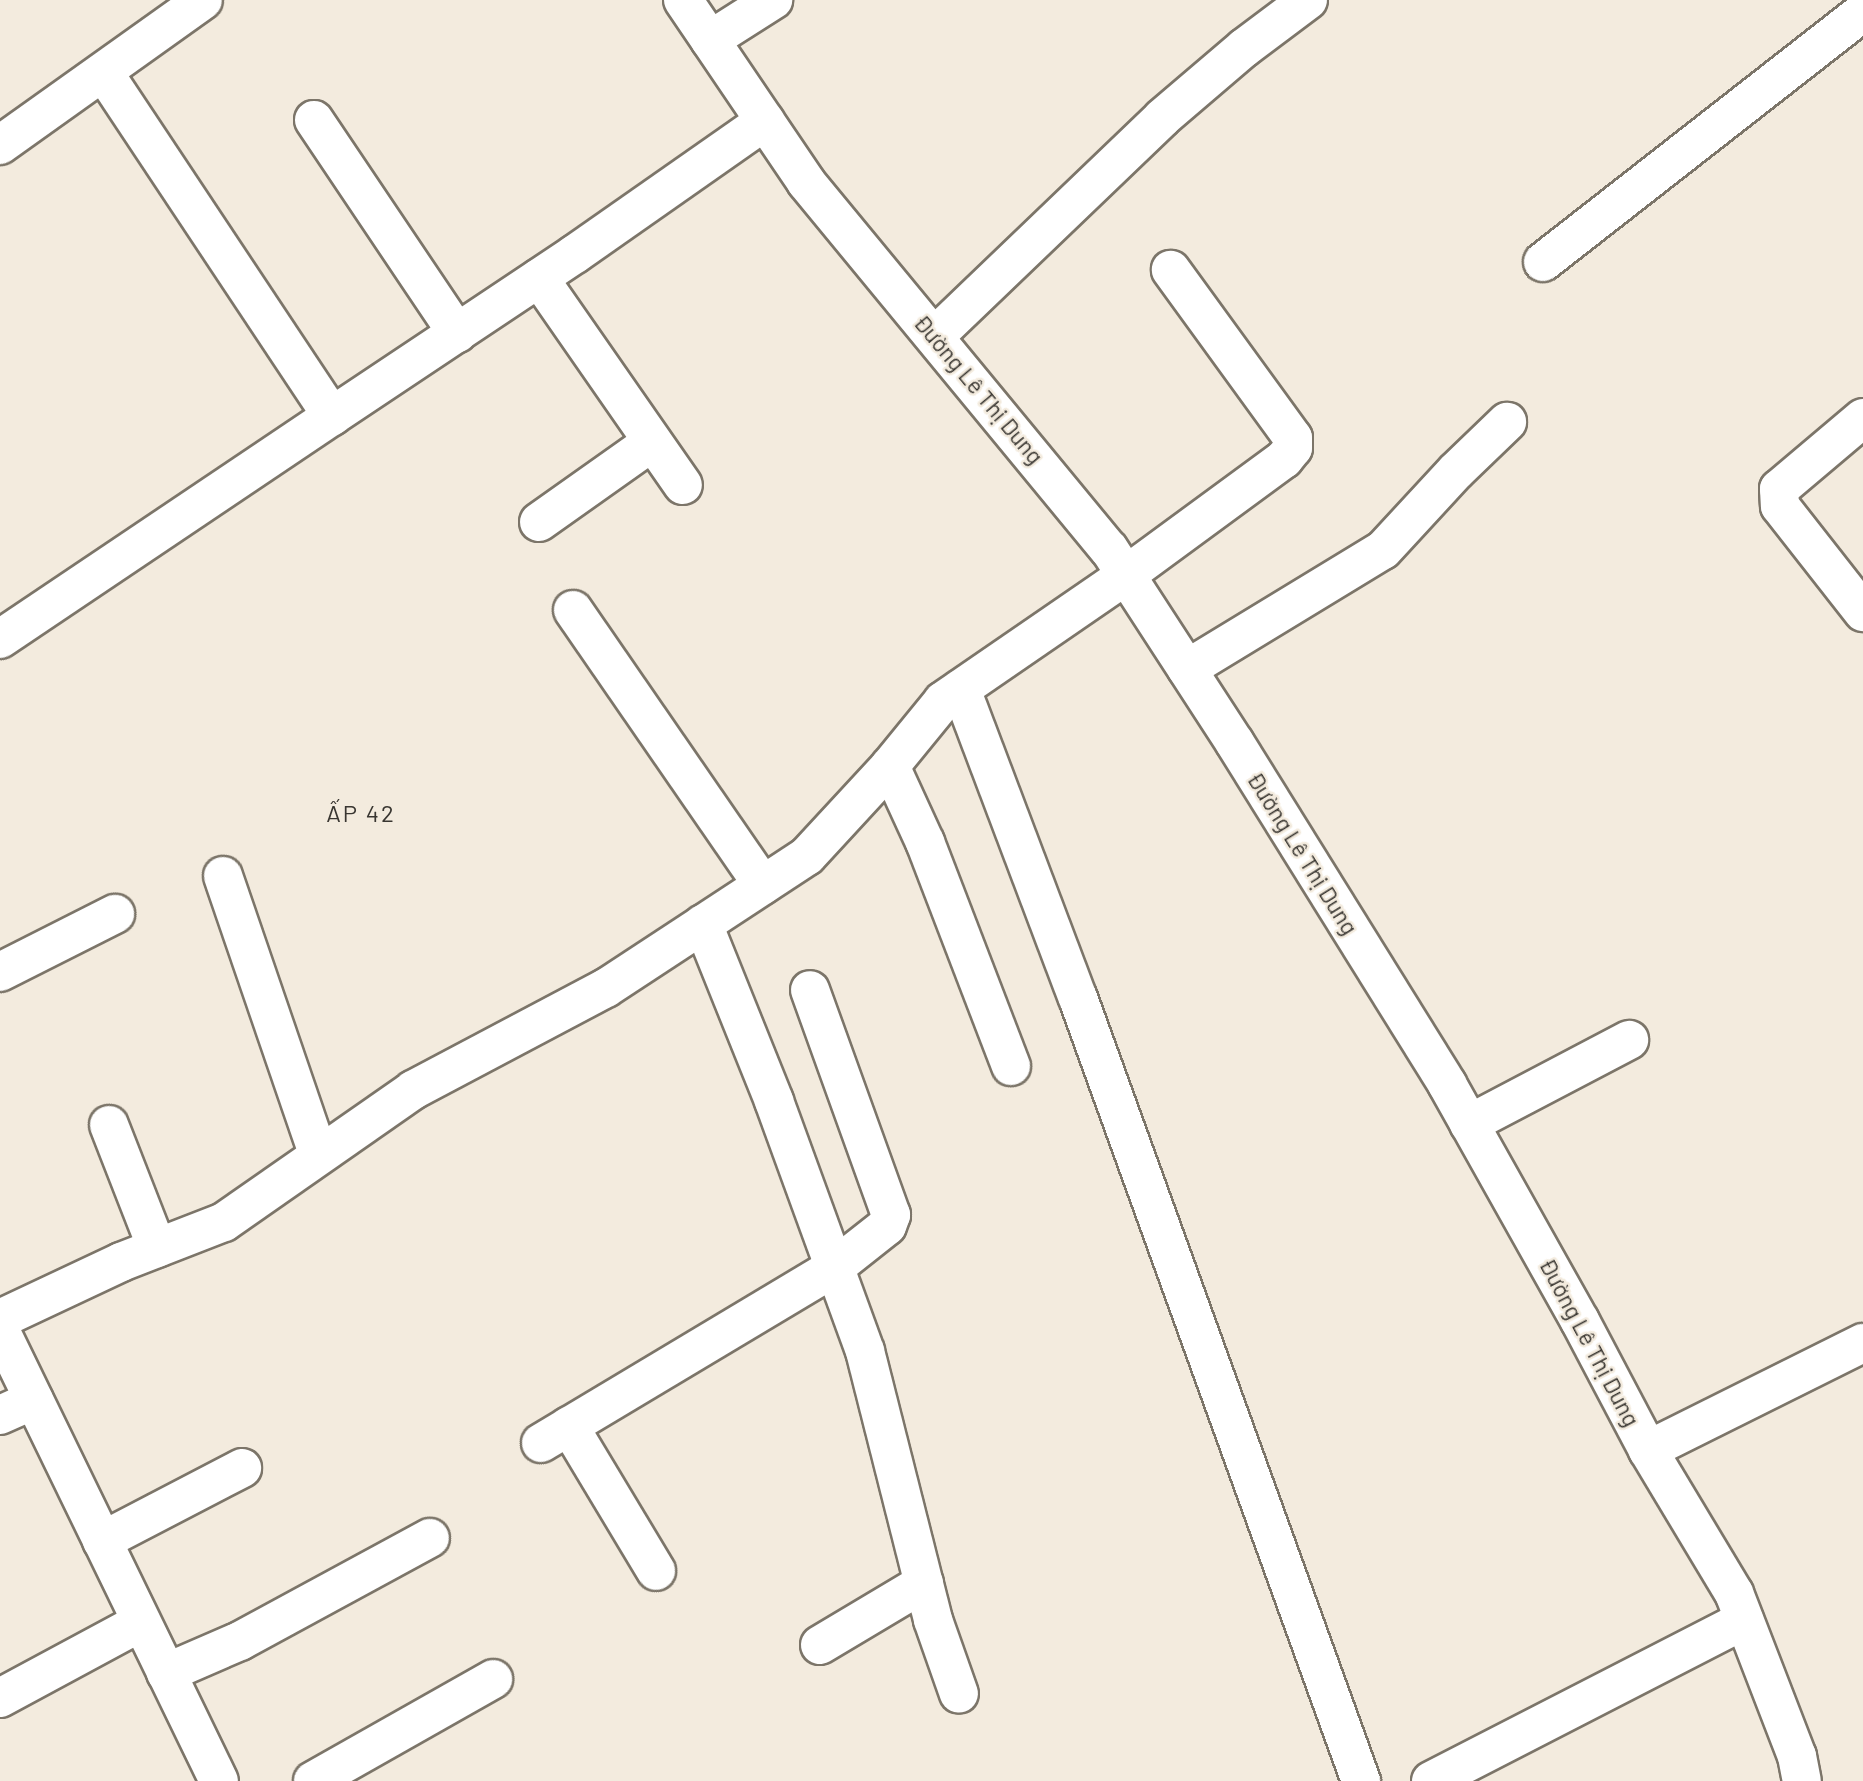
<!DOCTYPE html>
<meta charset="utf-8">
<style>
body{margin:0}
#map{position:relative;width:1863px;height:1781px;overflow:hidden;background:#f3ebde;font-family:Barlow,sans-serif}
div>[style]{position:absolute}
.roads{filter:drop-shadow(2px 0 #7c7569) drop-shadow(-2px 0 #7c7569) drop-shadow(0 2px #7c7569) drop-shadow(0 -2px #7c7569)}
.minor>*{height:38px;margin:-19px;padding:0 19px;transform-origin:19px;border-radius:19px;background:#fff}
span{translate:-50% -50%;white-space:nowrap;text-align:center;line-height:1.15;-webkit-text-stroke:5px #f3ebde;paint-order:stroke}
.street-label{font-size:23px;color:#393631}
.neighbourhood-label{font-size:24px;color:#393631;letter-spacing:2px}
</style>
<div id="map">
<div class="roads">
<div class="minor">
<i style="left:683px;top:0;width:220px;rotate:55.9deg"></i>
<i style="left:806px;top:182px;width:476px;rotate:50.5deg"></i>
<i style="left:1109px;top:549px;width:231px;rotate:57deg"></i>
<i style="left:1235px;top:743px;width:402px;rotate:58.1deg"></i>
<i style="left:1447px;top:1084px;width:272px;rotate:60.7deg"></i>
<i style="left:1580px;top:1321px;width:146px;rotate:62.2deg"></i>
<i style="left:1648px;top:1450px;width:167px;rotate:59deg"></i>
<i style="left:1734px;top:1593px;width:175px;rotate:68.9deg"></i>
<i style="left:1797px;top:1756px;width:25px;rotate:79deg"></i>
<i style="left:710px;top:40px;width:75px;rotate:-32.4deg"></i>
<i style="left:104px;top:73px;width:412px;rotate:56.4deg"></i>
<i style="left:332px;top:416px;width:292px;rotate:-33.7deg"></i>
<i style="left:575px;top:254px;width:232px;rotate:-35deg"></i>
<i style="left:314px;top:120px;width:257px;rotate:56.1deg"></i>
<i style="left:0;top:145px;width:249px;rotate:-35.5deg"></i>
<i style="left:1543px;top:262px;width:406px;rotate:-38deg"></i>
<i style="left:539px;top:278px;width:252px;rotate:55.2deg"></i>
<i style="left:935px;top:336px;width:315px;rotate:-43.8deg"></i>
<i style="left:1162px;top:118px;width:108px;rotate:-40.5deg"></i>
<i style="left:1244px;top:48px;width:80px;rotate:-36.9deg"></i>
<i style="left:1863px;top:418px;width:110px;rotate:139.8deg"></i>
<i style="left:1779px;top:489px;width:17px;rotate:87deg"></i>
<i style="left:1780px;top:506px;width:135px;rotate:51.9deg"></i>
<i style="left:539px;top:522px;width:138px;rotate:-35.3deg"></i>
<i style="left:573px;top:610px;width:334px;rotate:55.4deg"></i>
<i style="left:0;top:639px;width:400px;rotate:-33.9deg"></i>
<i style="left:1187px;top:669px;width:229px;rotate:-31.3deg"></i>
<i style="left:1383px;top:550px;width:108px;rotate:-47.3deg"></i>
<i style="left:1456px;top:471px;width:71px;rotate:-43.9deg"></i>
<i style="left:961px;top:689px;width:330px;rotate:69.3deg"></i>
<i style="left:1078px;top:998px;width:833px;rotate:70.13deg"></i>
<i style="left:890px;top:766px;width:84px;rotate:65.3deg"></i>
<i style="left:925px;top:842px;width:240px;rotate:69deg"></i>
<i style="left:223px;top:876px;width:294px;rotate:71.1deg"></i>
<i style="left:703px;top:924px;width:191px;rotate:68.1deg"></i>
<i style="left:774px;top:1101px;width:266px;rotate:70deg"></i>
<i style="left:865px;top:1351px;width:277px;rotate:75.8deg"></i>
<i style="left:933px;top:1620px;width:78px;rotate:70.6deg"></i>
<i style="left:0;top:972px;width:129px;rotate:-26.8deg"></i>
<i style="left:1469px;top:1124px;width:181px;rotate:-27.7deg"></i>
<i style="left:109px;top:1125px;width:132px;rotate:68.7deg"></i>
<i style="left:0;top:1319px;width:134px;rotate:-25.2deg"></i>
<i style="left:121px;top:1262px;width:110px;rotate:-21.2deg"></i>
<i style="left:224px;top:1222px;width:231px;rotate:-34.9deg"></i>
<i style="left:413px;top:1090px;width:218px;rotate:-27.9deg"></i>
<i style="left:606px;top:988px;width:240px;rotate:-33.3deg"></i>
<i style="left:807px;top:856px;width:122px;rotate:-47.3deg"></i>
<i style="left:890px;top:766px;width:84px;rotate:-50.8deg"></i>
<i style="left:943px;top:701px;width:222px;rotate:-34.5deg"></i>
<i style="left:1126px;top:575px;width:196px;rotate:-36.3deg"></i>
<i style="left:1284px;top:459px;width:14px;rotate:-51deg"></i>
<i style="left:1293px;top:448px;width:10px;rotate:-90deg"></i>
<i style="left:1293px;top:438px;width:208px;rotate:-126deg"></i>
<i style="left:0;top:1330px;width:501px;rotate:64.1deg"></i>
<i style="left:0;top:1415px;width:37px;rotate:-24deg"></i>
<i style="left:569px;top:1426px;width:169px;rotate:59deg"></i>
<i style="left:541px;top:1443px;width:343px;rotate:-30.9deg"></i>
<i style="left:835px;top:1267px;width:66px;rotate:-38.3deg"></i>
<i style="left:887px;top:1226px;width:12px;rotate:-70deg"></i>
<i style="left:891px;top:1215px;width:239px;rotate:-109.8deg"></i>
<i style="left:1648px;top:1450px;width:240px;rotate:-26.5deg"></i>
<i style="left:102px;top:1541px;width:158px;rotate:-27.5deg"></i>
<i style="left:820px;top:1645px;width:121px;rotate:-30.8deg"></i>
<i style="left:166px;top:1673px;width:81px;rotate:-23.4deg"></i>
<i style="left:240px;top:1641px;width:216px;rotate:-28.5deg"></i>
<i style="left:0;top:1698px;width:160px;rotate:-28.3deg"></i>
<i style="left:313px;top:1781px;width:207px;rotate:-29.5deg"></i>
<i style="left:1431px;top:1781px;width:352px;rotate:-27.2deg"></i>
</div>
</div>
<div class="street-label">
<span style="left:979px;top:389px;rotate:50deg">Đường Lê Thị Dung</span>
<span style="left:1303px;top:853px;rotate:58deg">Đường Lê Thị Dung</span>
<span style="left:1590px;top:1342px;rotate:62deg">Đường Lê Thị Dung</span>
</div>
<div class="neighbourhood-label">
<span style="left:361px;top:813px">ẤP 42</span>
</div>
</div>
